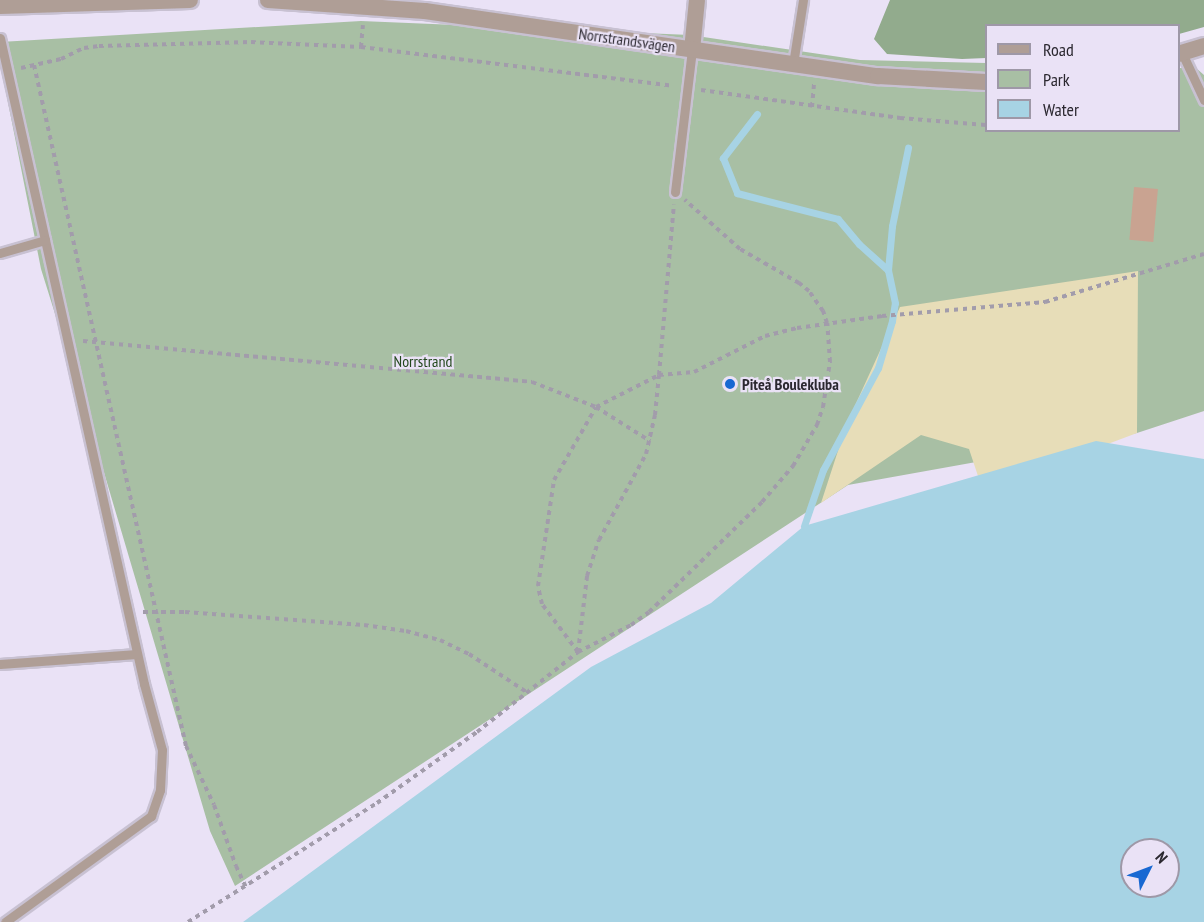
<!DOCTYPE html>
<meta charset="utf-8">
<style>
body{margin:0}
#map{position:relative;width:1204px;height:922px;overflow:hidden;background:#eae2f6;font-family:"PT Sans Narrow",sans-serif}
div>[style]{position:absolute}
.green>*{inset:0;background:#a8bfa4}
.forest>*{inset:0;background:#92ab8d}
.sand>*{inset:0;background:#e7ddb8}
.water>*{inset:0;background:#a7d3e4}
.stream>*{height:7px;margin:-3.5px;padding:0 3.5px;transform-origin:3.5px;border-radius:3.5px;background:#a7d3e4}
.building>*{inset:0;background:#c9a391;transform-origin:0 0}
.path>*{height:4px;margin-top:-2px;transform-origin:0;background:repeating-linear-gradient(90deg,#a29cab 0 4.5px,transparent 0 9px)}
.roads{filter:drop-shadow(2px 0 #c8c1d2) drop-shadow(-2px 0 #c8c1d2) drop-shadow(0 2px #c8c1d2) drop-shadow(0 -2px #c8c1d2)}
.service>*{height:9px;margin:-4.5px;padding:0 4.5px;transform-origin:4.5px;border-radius:4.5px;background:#af9e96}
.minor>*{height:16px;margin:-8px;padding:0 8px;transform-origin:8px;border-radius:8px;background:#af9e96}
.tertiary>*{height:16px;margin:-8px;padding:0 8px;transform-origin:8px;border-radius:8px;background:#af9e96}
.dots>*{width:16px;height:16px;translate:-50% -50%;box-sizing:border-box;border:3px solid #eae2f6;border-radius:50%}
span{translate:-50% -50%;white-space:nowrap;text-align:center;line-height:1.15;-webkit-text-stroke:4.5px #eae2f6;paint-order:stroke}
.street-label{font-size:16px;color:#2b2830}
.park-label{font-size:16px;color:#22471c}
.poi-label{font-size:16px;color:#2b2830;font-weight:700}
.left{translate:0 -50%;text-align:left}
.legend{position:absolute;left:985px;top:24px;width:195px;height:108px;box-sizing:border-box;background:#eae2f6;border:2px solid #9e98a7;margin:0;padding:8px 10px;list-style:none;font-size:18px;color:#2b2830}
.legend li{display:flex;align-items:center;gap:12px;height:30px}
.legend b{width:30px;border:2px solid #9e98a7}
.north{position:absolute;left:1120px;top:838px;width:60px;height:60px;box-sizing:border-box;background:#eae2f6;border:2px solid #9e98a7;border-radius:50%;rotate:48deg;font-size:16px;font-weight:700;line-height:24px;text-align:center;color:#2b2830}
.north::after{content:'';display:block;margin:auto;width:21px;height:27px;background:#1868d2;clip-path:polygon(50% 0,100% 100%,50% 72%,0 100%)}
</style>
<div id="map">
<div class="green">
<i style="clip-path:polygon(361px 21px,690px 35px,860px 60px,986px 63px,986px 130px,1178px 130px,1179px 68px,1196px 68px,1204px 75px,1204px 411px,1137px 433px,848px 485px,235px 886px,210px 831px,92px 432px,41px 269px,0 62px,0 42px)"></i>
</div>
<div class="forest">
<i style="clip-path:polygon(890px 0,1204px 0,1204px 27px,1179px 34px,1178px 26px,986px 26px,986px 58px,962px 59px,887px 54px,874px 39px)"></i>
</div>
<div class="sand">
<i style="clip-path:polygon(1138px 271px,1137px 433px,983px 491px,969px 449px,921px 435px,821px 503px,847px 423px,900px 307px)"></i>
</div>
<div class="water">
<i style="clip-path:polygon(evenodd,1096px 441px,1204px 459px,1204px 922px,243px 922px,591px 667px,711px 603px,804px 526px,1096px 441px,1132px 850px,1168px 850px,1168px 886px,1132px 886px,1132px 850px)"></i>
</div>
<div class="stream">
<i style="left:757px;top:114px;width:56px;rotate:127.7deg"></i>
<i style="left:723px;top:158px;width:38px;rotate:68deg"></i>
<i style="left:737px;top:193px;width:104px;rotate:14.4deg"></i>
<i style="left:838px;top:219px;width:33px;rotate:50deg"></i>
<i style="left:859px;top:244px;width:39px;rotate:42deg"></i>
<i style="left:804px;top:526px;width:59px;rotate:-71.3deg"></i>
<i style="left:823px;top:470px;width:116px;rotate:-61.7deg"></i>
<i style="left:878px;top:368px;width:49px;rotate:-73.4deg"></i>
<i style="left:892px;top:321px;width:18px;rotate:-81deg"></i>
<i style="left:895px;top:303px;width:34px;rotate:-102deg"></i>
<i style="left:888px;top:270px;width:44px;rotate:-84.8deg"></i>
<i style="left:892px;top:226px;width:80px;rotate:-78.4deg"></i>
</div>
<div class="building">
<i style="left:1134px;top:187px;width:24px;height:53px;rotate:5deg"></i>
</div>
<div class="path">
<i style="left:361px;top:47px;width:22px;rotate:-85deg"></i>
<i style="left:34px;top:65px;width:698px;rotate:77.42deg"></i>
<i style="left:186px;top:746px;width:65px;rotate:64.6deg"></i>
<i style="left:214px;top:805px;width:65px;rotate:70.2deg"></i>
<i style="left:236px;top:866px;width:23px;rotate:65deg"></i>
<i style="left:21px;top:68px;width:41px;rotate:-12.7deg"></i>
<i style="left:61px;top:59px;width:25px;rotate:-26deg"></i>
<i style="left:84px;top:48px;width:15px;rotate:-8deg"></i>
<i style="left:99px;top:46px;width:152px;rotate:-1.5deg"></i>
<i style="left:251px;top:42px;width:110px;rotate:2.6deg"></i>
<i style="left:361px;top:47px;width:314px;rotate:7.1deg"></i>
<i style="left:701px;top:90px;width:201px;rotate:8deg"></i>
<i style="left:900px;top:118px;width:86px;rotate:4.7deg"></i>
<i style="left:812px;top:107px;width:24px;rotate:-85deg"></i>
<i style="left:83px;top:341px;width:451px;rotate:5.2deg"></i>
<i style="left:532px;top:382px;width:69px;rotate:21.3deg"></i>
<i style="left:596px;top:407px;width:64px;rotate:32.2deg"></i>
<i style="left:143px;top:612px;width:42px"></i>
<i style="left:185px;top:612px;width:179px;rotate:4.2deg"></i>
<i style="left:364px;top:625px;width:42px;rotate:8.1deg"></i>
<i style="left:406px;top:631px;width:35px;rotate:15deg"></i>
<i style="left:440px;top:640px;width:32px;rotate:26deg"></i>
<i style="left:469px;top:654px;width:71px;rotate:33.5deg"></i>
<i style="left:578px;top:652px;width:77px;rotate:-83.2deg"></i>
<i style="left:587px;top:576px;width:38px;rotate:-72deg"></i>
<i style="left:599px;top:540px;width:98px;rotate:-61.3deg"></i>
<i style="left:646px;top:454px;width:40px;rotate:-77deg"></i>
<i style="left:655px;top:415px;width:40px;rotate:-84.3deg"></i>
<i style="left:659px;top:375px;width:35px;rotate:-5deg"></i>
<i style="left:694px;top:372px;width:80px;rotate:-26.9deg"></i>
<i style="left:765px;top:336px;width:33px;rotate:-14deg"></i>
<i style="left:797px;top:328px;width:86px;rotate:-8deg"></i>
<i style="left:882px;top:316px;width:164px;rotate:-4.9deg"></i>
<i style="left:1045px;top:302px;width:166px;rotate:-16.8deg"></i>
<i style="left:578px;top:652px;width:60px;rotate:-126.9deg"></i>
<i style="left:542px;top:604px;width:18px;rotate:-103deg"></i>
<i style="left:538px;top:586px;width:107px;rotate:-81.4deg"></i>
<i style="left:554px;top:480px;width:84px;rotate:-60.1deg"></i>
<i style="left:596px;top:407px;width:71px;rotate:-26.9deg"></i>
<i style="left:659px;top:375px;width:171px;rotate:-85deg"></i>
<i style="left:188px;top:922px;width:223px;rotate:-32.2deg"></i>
<i style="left:377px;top:803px;width:123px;rotate:-35.4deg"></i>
<i style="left:477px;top:732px;width:129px;rotate:-38.4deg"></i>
<i style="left:578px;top:652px;width:59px;rotate:-27deg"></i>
<i style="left:631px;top:625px;width:22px;rotate:-36deg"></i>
<i style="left:649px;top:612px;width:158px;rotate:-44.2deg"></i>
<i style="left:762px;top:502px;width:48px;rotate:-49.3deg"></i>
<i style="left:793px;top:466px;width:48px;rotate:-59.7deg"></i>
<i style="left:817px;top:425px;width:19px;rotate:-72deg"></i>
<i style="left:823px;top:407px;width:46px;rotate:-81.2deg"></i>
<i style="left:830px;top:362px;width:39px;rotate:-94deg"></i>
<i style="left:827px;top:323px;width:13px;rotate:-108deg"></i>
<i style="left:823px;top:311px;width:24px;rotate:-125deg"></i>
<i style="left:809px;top:291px;width:13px;rotate:-141deg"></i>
<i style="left:799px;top:283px;width:68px;rotate:-150deg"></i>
<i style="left:740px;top:249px;width:74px;rotate:-138.3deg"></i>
</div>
<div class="roads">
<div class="service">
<i style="left:0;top:38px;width:662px;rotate:77.43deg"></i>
<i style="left:144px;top:684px;width:68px;rotate:74.7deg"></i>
<i style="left:162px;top:750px;width:40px;rotate:92.9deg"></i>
<i style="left:160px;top:790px;width:28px;rotate:109deg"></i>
<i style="left:151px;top:816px;width:180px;rotate:144deg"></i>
<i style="left:1182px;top:53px;width:52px;rotate:64.9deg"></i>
<i style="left:793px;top:64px;width:65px;rotate:-81.1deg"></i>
<i style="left:675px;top:192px;width:143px;rotate:-83.2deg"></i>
<i style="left:0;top:253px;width:47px;rotate:-16.1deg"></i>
<i style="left:0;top:664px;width:137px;rotate:-4.2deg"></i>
</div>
<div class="minor">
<i style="left:692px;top:50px;width:50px;rotate:-84.3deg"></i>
</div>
<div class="tertiary">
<i style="left:268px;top:0;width:157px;rotate:4deg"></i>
<i style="left:425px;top:11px;width:458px;rotate:8.2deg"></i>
<i style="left:878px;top:76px;width:108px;rotate:3.2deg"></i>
<i style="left:0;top:6px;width:190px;rotate:-1.8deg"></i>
<i style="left:1178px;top:54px;width:27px;rotate:-17deg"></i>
</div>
</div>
<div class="dots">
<i style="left:730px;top:384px;background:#1868d2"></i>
</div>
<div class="street-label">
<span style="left:627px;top:40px;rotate:8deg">Norrstrandsvägen</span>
</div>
<div class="park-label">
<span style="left:423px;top:361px">Norrstrand</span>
</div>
<div class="poi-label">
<span class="left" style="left:742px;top:384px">Piteå Boulekluba</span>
</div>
<ul class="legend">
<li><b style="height:8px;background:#af9e96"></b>Road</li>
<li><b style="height:16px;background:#a8bfa4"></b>Park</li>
<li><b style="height:16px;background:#a7d3e4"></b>Water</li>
</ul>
<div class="north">N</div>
</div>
